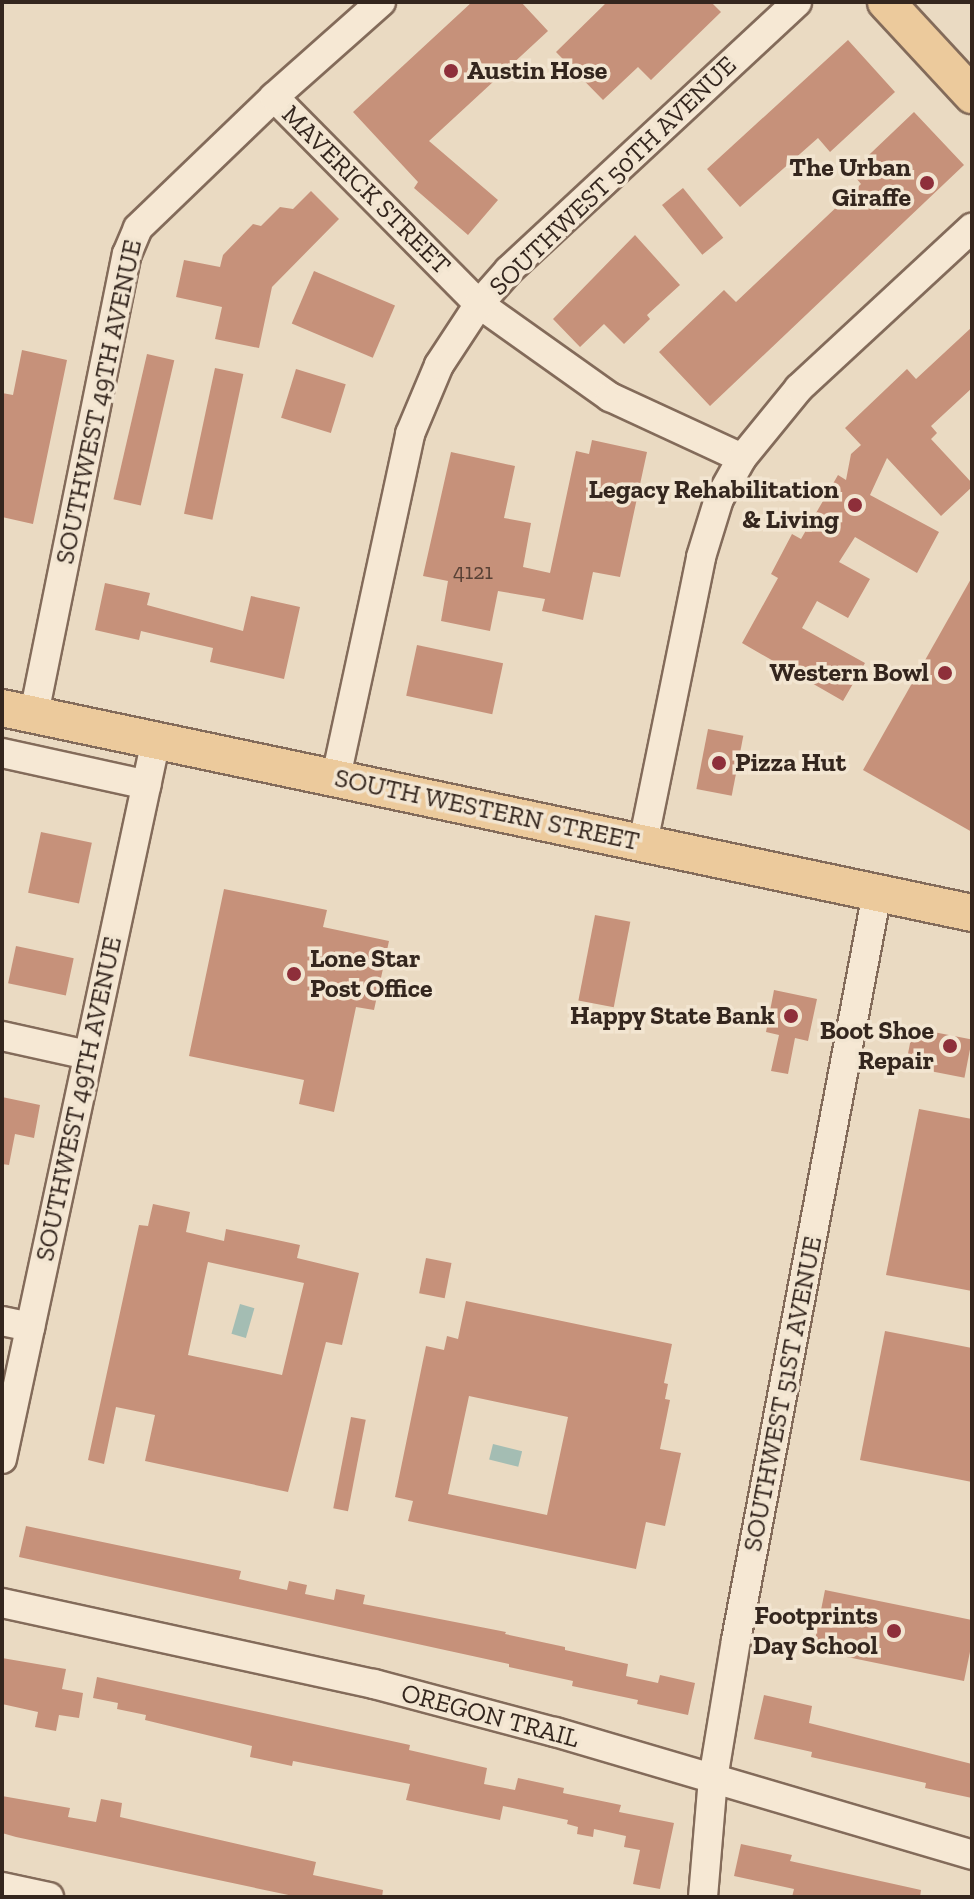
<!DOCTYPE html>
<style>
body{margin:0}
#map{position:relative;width:974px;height:1899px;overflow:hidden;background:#eadac2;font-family:"Zilla Slab",serif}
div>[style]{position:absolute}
.water>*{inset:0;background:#a4bdb3;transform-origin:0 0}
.building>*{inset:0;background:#c6917a;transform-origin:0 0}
.roads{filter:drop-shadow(2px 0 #836b5a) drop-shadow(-2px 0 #836b5a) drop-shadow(0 2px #836b5a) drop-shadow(0 -2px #836b5a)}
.minor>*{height:28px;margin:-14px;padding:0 14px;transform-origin:14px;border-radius:14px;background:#f6e8d4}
.major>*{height:36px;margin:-18px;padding:0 18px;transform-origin:18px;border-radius:18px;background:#ecca9c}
.dots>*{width:22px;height:22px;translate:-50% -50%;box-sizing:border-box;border:4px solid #f2e5d1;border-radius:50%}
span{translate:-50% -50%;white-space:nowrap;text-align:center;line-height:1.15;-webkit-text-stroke:7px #f2e5d1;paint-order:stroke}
.number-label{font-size:22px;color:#584135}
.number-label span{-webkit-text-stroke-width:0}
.poi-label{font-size:26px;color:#34261e;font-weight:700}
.left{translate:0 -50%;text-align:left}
.right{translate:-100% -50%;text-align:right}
.street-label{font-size:26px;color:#34261e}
.frame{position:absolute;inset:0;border:4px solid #34261e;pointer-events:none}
</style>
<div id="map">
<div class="water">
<i style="left:240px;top:1304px;width:15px;height:31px;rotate:16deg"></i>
<i style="left:493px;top:1444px;width:30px;height:16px;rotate:14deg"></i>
</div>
<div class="building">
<i style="clip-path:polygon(472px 2px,521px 2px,548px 31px,429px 141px,498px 200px,468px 235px,414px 188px,418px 182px,353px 112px)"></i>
<i style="clip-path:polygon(607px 2px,711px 2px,721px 12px,651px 80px,638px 67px,603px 100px,556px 52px)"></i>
<i style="clip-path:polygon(848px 40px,895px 92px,830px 152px,818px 138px,740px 207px,707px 169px)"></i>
<i style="clip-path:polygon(914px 112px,964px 165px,710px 406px,659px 352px,724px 290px,736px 302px,861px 184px,851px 172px)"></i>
<i style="left:683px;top:188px;width:64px;height:27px;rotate:51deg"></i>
<i style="clip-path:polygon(311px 191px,339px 219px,272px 287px,259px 348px,215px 339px,222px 307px,176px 297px,184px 260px,220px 267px,223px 255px,253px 224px,261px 226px,280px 207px,293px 209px)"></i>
<i style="clip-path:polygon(635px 235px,680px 285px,647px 315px,650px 319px,624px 344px,604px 324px,580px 347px,553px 319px)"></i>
<i style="left:314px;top:271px;width:88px;height:57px;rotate:23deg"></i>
<i style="clip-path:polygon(972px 327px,972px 388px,931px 426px,937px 433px,931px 439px,972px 483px,972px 487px,941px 516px,887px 458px,870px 495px,939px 532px,917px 573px,855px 537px,839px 562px,870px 579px,848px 618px,817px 601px,802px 628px,865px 663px,843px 701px,742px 643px,778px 578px,771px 574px,792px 534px,801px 539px,838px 475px,846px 480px,851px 454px,861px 445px,845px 428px,907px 369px,916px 379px)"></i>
<i style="clip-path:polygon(22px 350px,67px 360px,33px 524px,2px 517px,2px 393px,13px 395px)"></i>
<i style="left:147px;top:354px;width:28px;height:149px;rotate:13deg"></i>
<i style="left:215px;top:368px;width:29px;height:149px;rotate:12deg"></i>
<i style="left:296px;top:369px;width:52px;height:51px;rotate:17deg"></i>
<i style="clip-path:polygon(592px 440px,647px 452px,620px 577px,593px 572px,583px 620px,542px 611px,545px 599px,498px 591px,490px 631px,441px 621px,448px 581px,423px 576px,451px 452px,515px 466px,504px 518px,531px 523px,523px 567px,550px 573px,576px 451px,589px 454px)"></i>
<i style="clip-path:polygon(972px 577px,972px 832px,863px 770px)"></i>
<i style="clip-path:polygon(105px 583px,150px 593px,147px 605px,243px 631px,251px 596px,300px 607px,284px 679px,210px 662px,213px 648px,141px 631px,139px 640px,95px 630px)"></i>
<i style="left:417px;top:645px;width:88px;height:52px;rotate:12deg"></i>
<i style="left:708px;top:729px;width:36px;height:61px;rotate:11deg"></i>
<i style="left:41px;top:832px;width:52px;height:62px;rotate:12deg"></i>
<i style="clip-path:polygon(224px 889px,327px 910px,323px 927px,389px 941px,374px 1010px,356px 1007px,334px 1112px,299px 1104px,304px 1080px,189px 1056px)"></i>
<i style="left:595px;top:915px;width:36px;height:87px;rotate:11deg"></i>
<i style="left:16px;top:946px;width:59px;height:38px;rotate:12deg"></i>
<i style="clip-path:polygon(774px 990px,817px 999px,808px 1041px,795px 1038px,788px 1074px,771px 1071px,779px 1035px,766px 1032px)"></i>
<i style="left:913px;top:1028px;width:60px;height:39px;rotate:11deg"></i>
<i style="clip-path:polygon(2px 1097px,40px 1105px,34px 1138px,15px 1134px,9px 1165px,2px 1164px)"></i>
<i style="clip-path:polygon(919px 1109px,972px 1119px,972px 1291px,886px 1275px)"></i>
<i style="clip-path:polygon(evenodd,153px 1204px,190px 1212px,186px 1232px,224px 1241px,226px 1229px,300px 1245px,297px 1258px,359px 1273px,342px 1345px,326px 1342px,288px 1492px,145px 1461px,155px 1415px,116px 1407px,104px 1464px,88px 1460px,139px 1225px,148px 1226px,153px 1204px,208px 1262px,304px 1283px,282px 1375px,188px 1355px,208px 1262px)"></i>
<i style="left:426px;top:1258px;width:26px;height:36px;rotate:11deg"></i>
<i style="clip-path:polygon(evenodd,466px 1301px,672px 1344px,664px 1383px,668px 1384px,665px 1399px,670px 1400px,660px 1449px,681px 1453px,665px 1526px,646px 1522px,636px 1569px,408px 1521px,413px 1501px,395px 1497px,426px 1346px,444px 1350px,447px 1336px,458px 1339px,466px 1301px,469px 1396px,568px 1417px,547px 1515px,448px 1494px,469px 1396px)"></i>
<i style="clip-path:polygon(885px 1331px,972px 1348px,972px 1482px,860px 1460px)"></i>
<i style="left:351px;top:1417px;width:15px;height:93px;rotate:11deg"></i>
<i style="clip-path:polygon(26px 1526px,241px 1571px,239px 1579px,287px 1590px,289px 1581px,307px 1585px,305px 1594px,334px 1600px,336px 1589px,365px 1595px,363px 1604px,506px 1632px,505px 1634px,565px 1647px,565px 1650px,628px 1664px,626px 1676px,658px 1683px,660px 1675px,695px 1683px,688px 1715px,637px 1704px,638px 1700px,572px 1686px,573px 1681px,509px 1667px,509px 1664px,19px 1557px)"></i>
<i style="clip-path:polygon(825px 1590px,972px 1620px,972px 1642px,964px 1681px,813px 1650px)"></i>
<i style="clip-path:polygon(2px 1658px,66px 1669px,62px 1689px,83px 1693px,79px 1718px,59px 1715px,56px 1731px,35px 1727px,38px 1712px,2px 1704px)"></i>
<i style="clip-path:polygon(97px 1677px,410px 1745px,409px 1750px,487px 1768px,484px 1784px,515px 1790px,518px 1778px,564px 1788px,563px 1793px,621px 1805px,619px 1812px,674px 1823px,660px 1889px,633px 1884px,640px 1850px,624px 1847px,626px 1836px,594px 1829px,593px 1837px,577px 1834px,578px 1827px,567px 1824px,568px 1820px,503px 1806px,500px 1820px,457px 1811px,406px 1800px,410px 1784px,293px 1761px,292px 1766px,250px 1757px,252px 1746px,145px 1720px,146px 1715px,117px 1709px,118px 1703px,93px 1698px)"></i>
<i style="clip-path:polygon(764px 1695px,812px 1706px,809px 1723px,972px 1764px,972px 1798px,925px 1788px,926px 1783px,811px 1757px,812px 1752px,754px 1739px)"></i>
<i style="clip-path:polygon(2px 1796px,70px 1808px,68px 1817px,96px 1822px,101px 1799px,122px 1803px,120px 1817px,316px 1862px,313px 1875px,383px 1890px,382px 1897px,298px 1897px,16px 1837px,2px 1833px)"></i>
<i style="clip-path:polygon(741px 1844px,792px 1855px,790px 1861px,921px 1890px,920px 1897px,792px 1897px,794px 1889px,734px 1876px)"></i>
</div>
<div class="roads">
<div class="minor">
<i style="left:274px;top:97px;width:291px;rotate:45.3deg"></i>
<i style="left:479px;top:304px;width:161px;rotate:35.4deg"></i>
<i style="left:610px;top:397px;width:145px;rotate:24.8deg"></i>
<i style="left:34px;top:714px;width:469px;rotate:-78.6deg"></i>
<i style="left:127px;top:254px;width:28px;rotate:-67deg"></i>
<i style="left:138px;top:228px;width:189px;rotate:-43.9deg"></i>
<i style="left:274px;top:97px;width:143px;rotate:-41.6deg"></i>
<i style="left:2px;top:753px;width:148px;rotate:12.4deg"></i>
<i style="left:336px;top:777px;width:351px;rotate:-77.8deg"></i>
<i style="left:410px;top:434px;width:75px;rotate:-67.2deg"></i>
<i style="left:439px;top:365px;width:73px;rotate:-56.7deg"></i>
<i style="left:479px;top:304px;width:45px;rotate:-48.6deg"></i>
<i style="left:509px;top:270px;width:393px;rotate:-42.9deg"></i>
<i style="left:643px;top:843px;width:292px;rotate:-78.5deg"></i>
<i style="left:701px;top:557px;width:61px;rotate:-72.8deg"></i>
<i style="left:719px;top:499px;width:47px;rotate:-60.7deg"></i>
<i style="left:742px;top:458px;width:90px;rotate:-50.8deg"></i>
<i style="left:799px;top:388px;width:236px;rotate:-42.8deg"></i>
<i style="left:2px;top:1036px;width:88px;rotate:12.5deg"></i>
<i style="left:2px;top:1321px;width:29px;rotate:12deg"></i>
<i style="left:2px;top:1459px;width:735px;rotate:-77.91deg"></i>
<i style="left:2px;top:1603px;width:381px;rotate:12.3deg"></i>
<i style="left:374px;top:1684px;width:187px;rotate:14.9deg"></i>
<i style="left:555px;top:1732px;width:435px;rotate:16.4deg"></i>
<i style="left:2px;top:1887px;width:48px;rotate:12deg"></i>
<i style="left:703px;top:1897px;width:118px;rotate:-85.2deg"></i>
<i style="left:713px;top:1779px;width:141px;rotate:-80.6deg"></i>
<i style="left:736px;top:1640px;width:760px;rotate:-79.31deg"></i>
</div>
<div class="major">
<i style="left:886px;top:2px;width:127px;rotate:47.2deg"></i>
<i style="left:2px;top:708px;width:991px;rotate:11.93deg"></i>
</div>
</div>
<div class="dots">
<i style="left:451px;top:71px;background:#8e2f3a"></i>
<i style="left:927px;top:183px;background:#8e2f3a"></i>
<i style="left:855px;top:505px;background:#8e2f3a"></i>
<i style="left:945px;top:673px;background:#8e2f3a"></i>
<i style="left:719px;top:763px;background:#8e2f3a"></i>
<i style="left:294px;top:974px;background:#8e2f3a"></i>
<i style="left:791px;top:1016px;background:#8e2f3a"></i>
<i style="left:950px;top:1046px;background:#8e2f3a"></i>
<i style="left:894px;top:1631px;background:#8e2f3a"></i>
</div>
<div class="number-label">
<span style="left:473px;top:572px">4121</span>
</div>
<div class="poi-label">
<span class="left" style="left:467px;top:71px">Austin Hose</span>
<span class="right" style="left:911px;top:183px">The Urban<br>Giraffe</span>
<span class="right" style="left:839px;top:505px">Legacy Rehabilitation<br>&amp; Living</span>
<span class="right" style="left:929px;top:673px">Western Bowl</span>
<span class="left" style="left:735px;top:763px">Pizza Hut</span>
<span class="left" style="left:310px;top:974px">Lone Star<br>Post Office</span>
<span class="right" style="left:775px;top:1016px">Happy State Bank</span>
<span class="right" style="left:934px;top:1046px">Boot Shoe<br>Repair</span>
<span class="right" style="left:878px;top:1631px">Footprints<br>Day School</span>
</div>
<div class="street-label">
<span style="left:613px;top:176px;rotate:-44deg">SOUTHWEST 50TH AVENUE</span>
<span style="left:366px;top:190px;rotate:45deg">MAVERICK STREET</span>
<span style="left:99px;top:402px;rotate:-78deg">SOUTHWEST 49TH AVENUE</span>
<span style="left:487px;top:810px;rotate:12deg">SOUTH WESTERN STREET</span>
<span style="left:79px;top:1099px;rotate:-78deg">SOUTHWEST 49TH AVENUE</span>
<span style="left:783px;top:1394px;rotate:-79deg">SOUTHWEST 51ST AVENUE</span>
<span style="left:490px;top:1716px;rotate:15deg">OREGON TRAIL</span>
</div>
<div class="frame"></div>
</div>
